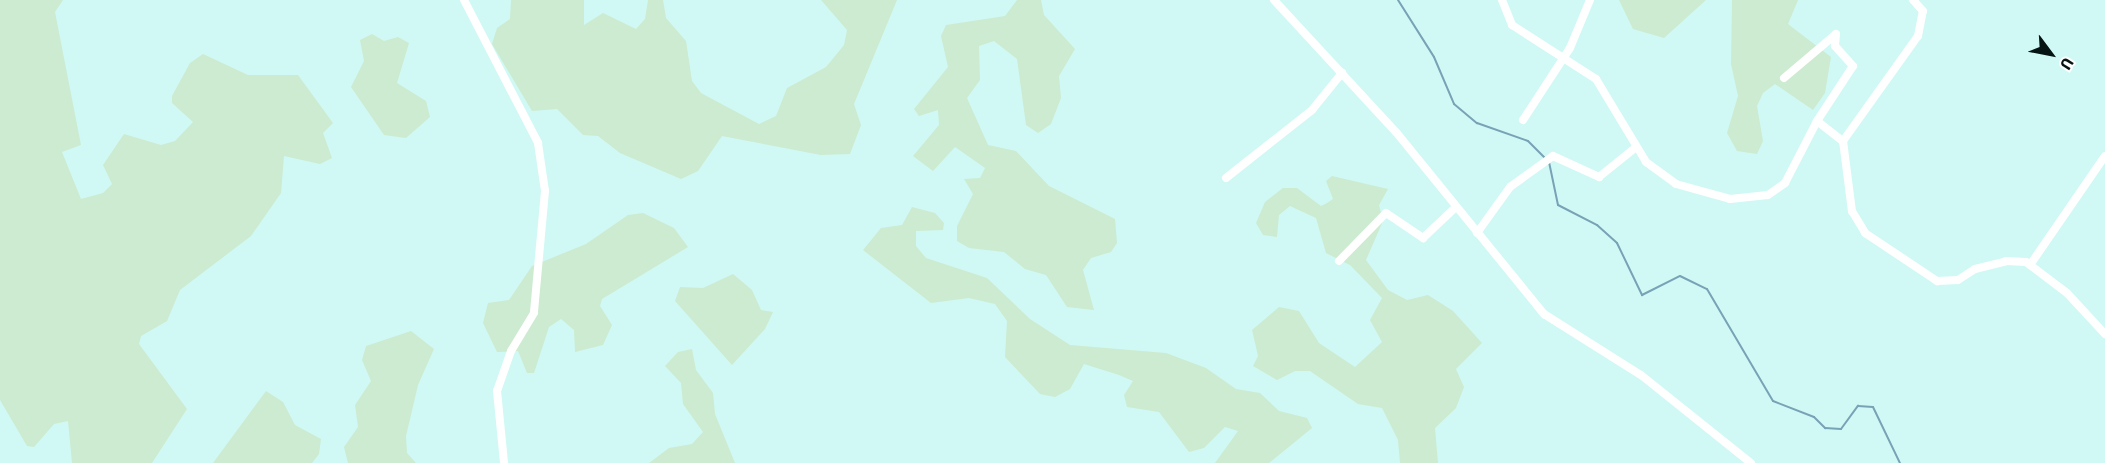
<!DOCTYPE html>
<html>
<head>
<meta charset="utf-8">
<style>
  body { margin:0 }
  #map { position:relative; width:2105px; height:463px; overflow:hidden; background:#d0f9f5; font-family:Signika,sans-serif }
  div>[style] { position:absolute }
  .green>* { inset:0; background:#ccebd0 }
  .stream>* { height:2px; margin:-1px; padding:0 1px; transform-origin:1px; border-radius:1px; background:#78a2b6 }
  .minor>* { height:8px; margin:-4px; padding:0 4px; transform-origin:4px; border-radius:4px; background:#fff }
  span { translate:-50% -50%; white-space:nowrap; text-align:center; line-height:1.15; -webkit-text-stroke:5px #fff; paint-order:stroke }
  .north { position:absolute; left:2021px; top:24px; width:60px; height:60px; -webkit-text-stroke:4px #fff; paint-order:stroke; rotate:122deg; font-size:16px; font-weight:700; line-height:24px; text-align:center; color:#061514 }
  .north::after { content:''; display:block; margin:auto; width:21px; height:27px; background:#061514; clip-path:polygon(50% 0,100% 100%,50% 72%,0 100%) }
</style>
</head>
<body>
<div id="map">
  <div class="green">
    <i style="clip-path:polygon(0 0,63px 0,55px 12px,81px 145px,62px 152px,81px 199px,103px 193px,112px 184px,103px 165px,124px 134px,161px 145px,175px 141px,193px 122px,172px 103px,172px 96px,190px 63px,203px 54px,248px 75px,298px 75px,333px 123px,323px 133px,332px 158px,320px 164px,284px 156px,281px 193px,251px 236px,180px 290px,167px 321px,141px 336px,139px 344px,187px 409px,152px 463px,72px 463px,68px 421px,54px 424px,34px 447px,27px 446px,0 400px)"></i>
    <i style="clip-path:polygon(511px 0,584px 0,584px 25px,603px 13px,636px 29px,645px 19px,648px 0,663px 0,666px 18px,686px 41px,692px 81px,701px 93px,759px 124px,776px 116px,787px 88px,826px 67px,844px 45px,847px 30px,821px 0,897px 0,854px 104px,861px 125px,850px 154px,821px 155px,722px 136px,698px 171px,681px 179px,620px 153px,598px 136px,583px 135px,557px 109px,532px 111px,492px 44px,497px 28px,510px 19px)"></i>
    <i style="clip-path:polygon(1017px 0,1041px 0,1044px 15px,1075px 49px,1059px 76px,1061px 98px,1051px 124px,1038px 133px,1026px 125px,1017px 59px,994px 41px,979px 46px,980px 80px,967px 98px,988px 145px,1016px 151px,1049px 186px,1115px 219px,1117px 243px,1111px 252px,1091px 258px,1083px 270px,1094px 310px,1067px 307px,1046px 275px,1025px 269px,1004px 252px,969px 248px,957px 241px,957px 226px,973px 194px,964px 179px,980px 178px,985px 168px,955px 147px,933px 171px,913px 156px,939px 125px,938px 110px,919px 116px,914px 109px,948px 67px,941px 36px,946px 25px,1005px 16px)"></i>
    <i style="clip-path:polygon(1619px 0,1706px 0,1664px 38px,1633px 29px)"></i>
    <i style="clip-path:polygon(1732px 0,1798px 0,1788px 24px,1831px 57px,1825px 93px,1813px 110px,1775px 84px,1763px 93px,1757px 106px,1763px 141px,1757px 154px,1737px 151px,1727px 133px,1738px 96px,1731px 64px)"></i>
    <i style="clip-path:polygon(372px 34px,384px 41px,398px 37px,409px 43px,397px 83px,426px 101px,430px 117px,406px 138px,384px 135px,351px 87px,364px 61px,360px 40px)"></i>
    <i style="clip-path:polygon(1332px 176px,1388px 189px,1379px 205px,1383px 221px,1366px 260px,1388px 290px,1407px 300px,1428px 295px,1453px 311px,1482px 343px,1456px 369px,1464px 387px,1456px 408px,1435px 428px,1438px 463px,1400px 463px,1398px 440px,1382px 408px,1358px 404px,1310px 371px,1295px 371px,1277px 380px,1253px 366px,1258px 356px,1252px 330px,1279px 307px,1299px 311px,1319px 343px,1355px 367px,1382px 342px,1370px 320px,1382px 298px,1350px 265px,1326px 253px,1316px 218px,1290px 206px,1279px 215px,1277px 237px,1263px 235px,1256px 223px,1265px 202px,1283px 188px,1297px 188px,1321px 206px,1327px 203px,1333px 199px,1326px 181px)"></i>
    <i style="clip-path:polygon(912px 207px,935px 213px,944px 223px,943px 230px,916px 231px,916px 246px,926px 258px,987px 278px,1030px 319px,1070px 345px,1166px 353px,1206px 368px,1236px 389px,1260px 393px,1279px 411px,1307px 418px,1312px 428px,1269px 463px,1215px 463px,1238px 431px,1225px 427px,1204px 448px,1189px 452px,1159px 412px,1127px 407px,1124px 395px,1133px 381px,1119px 375px,1084px 364px,1070px 389px,1055px 397px,1040px 394px,1005px 357px,1007px 321px,995px 304px,969px 298px,931px 303px,863px 250px,881px 228px,902px 225px)"></i>
    <i style="clip-path:polygon(643px 213px,674px 228px,688px 247px,602px 299px,600px 306px,612px 325px,603px 345px,575px 352px,574px 330px,561px 319px,549px 327px,534px 373px,527px 373px,518px 351px,497px 352px,483px 323px,488px 303px,509px 300px,532px 266px,586px 244px,628px 215px)"></i>
    <i style="clip-path:polygon(733px 274px,752px 290px,761px 310px,773px 312px,765px 329px,732px 365px,675px 301px,680px 287px,703px 288px)"></i>
    <i style="clip-path:polygon(411px 331px,434px 349px,418px 385px,406px 436px,407px 453px,416px 463px,348px 463px,344px 447px,358px 427px,355px 405px,371px 381px,362px 360px,366px 346px)"></i>
    <i style="clip-path:polygon(692px 349px,696px 370px,713px 393px,715px 414px,735px 463px,649px 463px,669px 448px,692px 444px,703px 432px,683px 404px,681px 383px,665px 366px,678px 352px)"></i>
    <i style="clip-path:polygon(266px 391px,283px 402px,295px 425px,321px 439px,319px 454px,312px 463px,213px 463px)"></i>
  </div>
  <div class="stream">
    <i style="left:1398px;top:0;width:67px;rotate:57.7deg"></i>
    <i style="left:1434px;top:57px;width:51px;rotate:66.9deg"></i>
    <i style="left:1454px;top:104px;width:30px;rotate:40deg"></i>
    <i style="left:1477px;top:123px;width:54px;rotate:19.4deg"></i>
    <i style="left:1528px;top:141px;width:24px;rotate:45deg"></i>
    <i style="left:1549px;top:162px;width:44px;rotate:78.2deg"></i>
    <i style="left:1558px;top:205px;width:44px;rotate:27.1deg"></i>
    <i style="left:1597px;top:225px;width:27px;rotate:42deg"></i>
    <i style="left:1617px;top:243px;width:58px;rotate:64.3deg"></i>
    <i style="left:1642px;top:295px;width:42px;rotate:-26.6deg"></i>
    <i style="left:1680px;top:276px;width:30px;rotate:26deg"></i>
    <i style="left:1707px;top:289px;width:130px;rotate:59.5deg"></i>
    <i style="left:1773px;top:401px;width:44px;rotate:21.3deg"></i>
    <i style="left:1814px;top:417px;width:16px;rotate:45deg"></i>
    <i style="left:1825px;top:428px;width:16px;rotate:4deg"></i>
    <i style="left:1841px;top:429px;width:29px;rotate:-54deg"></i>
    <i style="left:1858px;top:406px;width:15px;rotate:4deg"></i>
    <i style="left:1873px;top:407px;width:62px;rotate:64.3deg"></i>
  </div>
  <div class="minor">
    <i style="left:464px;top:0;width:161px;rotate:62.6deg"></i>
    <i style="left:538px;top:143px;width:49px;rotate:81.7deg"></i>
    <i style="left:545px;top:191px;width:122px;rotate:95.2deg"></i>
    <i style="left:534px;top:313px;width:44px;rotate:121.2deg"></i>
    <i style="left:511px;top:351px;width:42px;rotate:109.3deg"></i>
    <i style="left:497px;top:391px;width:72px;rotate:84.4deg"></i>
    <i style="left:1274px;top:0;width:180px;rotate:47.3deg"></i>
    <i style="left:1396px;top:132px;width:235px;rotate:50.9deg"></i>
    <i style="left:1544px;top:314px;width:115px;rotate:32.2deg"></i>
    <i style="left:1641px;top:375px;width:141px;rotate:38.7deg"></i>
    <i style="left:1502px;top:0;width:27px;rotate:68deg"></i>
    <i style="left:1512px;top:25px;width:100px;rotate:32.7deg"></i>
    <i style="left:1596px;top:79px;width:97px;rotate:58.9deg"></i>
    <i style="left:1646px;top:162px;width:37px;rotate:36deg"></i>
    <i style="left:1676px;top:184px;width:56px;rotate:15.5deg"></i>
    <i style="left:1730px;top:199px;width:38px;rotate:-6deg"></i>
    <i style="left:1768px;top:195px;width:21px;rotate:-35deg"></i>
    <i style="left:1785px;top:183px;width:70px;rotate:-62.7deg"></i>
    <i style="left:1817px;top:121px;width:33px;rotate:38deg"></i>
    <i style="left:1843px;top:141px;width:71px;rotate:82.7deg"></i>
    <i style="left:1852px;top:211px;width:26px;rotate:59deg"></i>
    <i style="left:1865px;top:233px;width:87px;rotate:33.7deg"></i>
    <i style="left:1937px;top:281px;width:21px;rotate:-3deg"></i>
    <i style="left:1958px;top:280px;width:20px;rotate:-33deg"></i>
    <i style="left:1975px;top:269px;width:32px;rotate:-14deg"></i>
    <i style="left:2006px;top:261px;width:20px;rotate:3deg"></i>
    <i style="left:2026px;top:262px;width:51px;rotate:37.1deg"></i>
    <i style="left:2067px;top:293px;width:56px;rotate:47.2deg"></i>
    <i style="left:1784px;top:78px;width:68px;rotate:-40.2deg"></i>
    <i style="left:1836px;top:34px;width:12px;rotate:95deg"></i>
    <i style="left:1835px;top:46px;width:27px;rotate:48deg"></i>
    <i style="left:1853px;top:66px;width:66px;rotate:123.2deg"></i>
    <i style="left:1523px;top:120px;width:86px;rotate:-56.9deg"></i>
    <i style="left:1570px;top:48px;width:52px;rotate:-67.4deg"></i>
    <i style="left:1843px;top:141px;width:129px;rotate:-54.5deg"></i>
    <i style="left:1918px;top:36px;width:25px;rotate:-79deg"></i>
    <i style="left:1923px;top:11px;width:15px;rotate:-132deg"></i>
    <i style="left:1226px;top:178px;width:110px;rotate:-38.3deg"></i>
    <i style="left:1312px;top:110px;width:48px;rotate:-51deg"></i>
    <i style="left:1477px;top:233px;width:57px;rotate:-54.3deg"></i>
    <i style="left:1510px;top:187px;width:53px;rotate:-35.8deg"></i>
    <i style="left:1553px;top:156px;width:51px;rotate:24.5deg"></i>
    <i style="left:1599px;top:177px;width:46px;rotate:-38.9deg"></i>
    <i style="left:1339px;top:261px;width:67px;rotate:-45.6deg"></i>
    <i style="left:1386px;top:213px;width:45px;rotate:34deg"></i>
    <i style="left:1423px;top:238px;width:45px;rotate:-43.2deg"></i>
    <i style="left:2030px;top:265px;width:132px;rotate:-55.5deg"></i>
  </div>
  <div class="north">U</div>
</div>
</body>
</html>
